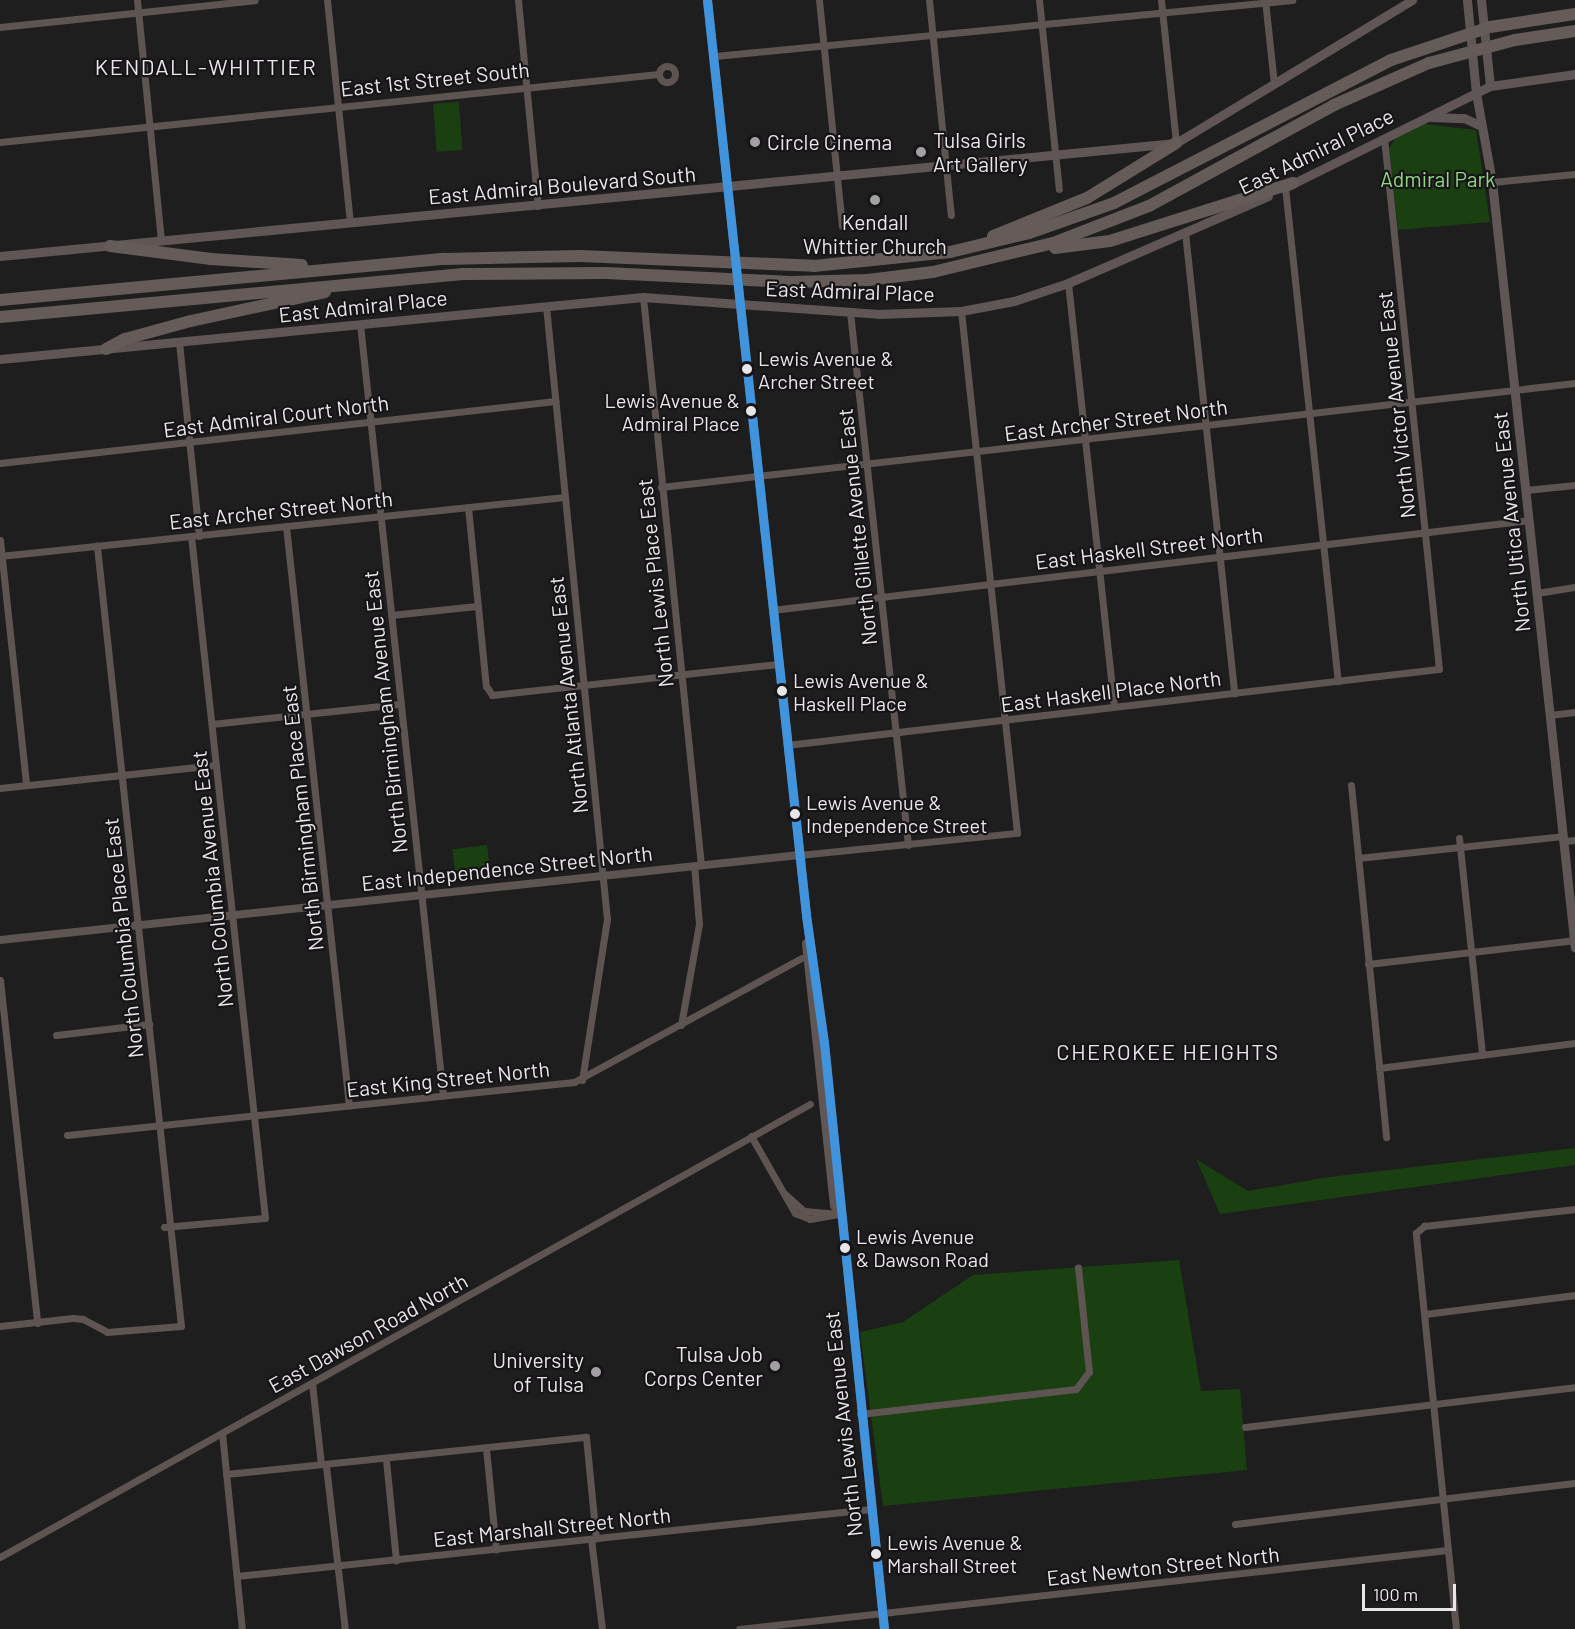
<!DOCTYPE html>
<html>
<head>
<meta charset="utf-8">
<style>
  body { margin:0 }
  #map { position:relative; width:1575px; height:1629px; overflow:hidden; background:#1f1e1f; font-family:Barlow,sans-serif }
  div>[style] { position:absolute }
  .green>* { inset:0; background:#1a3f11; transform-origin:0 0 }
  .minor>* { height:7px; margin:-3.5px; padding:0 3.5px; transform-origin:3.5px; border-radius:3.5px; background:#5e5452 }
  .minor>.ring { margin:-3.5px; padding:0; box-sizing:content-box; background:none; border:7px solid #5e5452; border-radius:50% }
  .tertiary>* { height:8px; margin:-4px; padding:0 4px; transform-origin:4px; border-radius:4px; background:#5e5452 }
  .secondary>* { height:9px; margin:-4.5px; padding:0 4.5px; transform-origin:4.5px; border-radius:4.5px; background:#605655 }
  .motorway>* { height:12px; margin:-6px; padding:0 6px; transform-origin:6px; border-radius:6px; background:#655c5a }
  .bus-1>* { height:9px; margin:-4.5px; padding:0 4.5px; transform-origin:4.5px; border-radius:4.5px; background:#4094de }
  .dots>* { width:16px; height:16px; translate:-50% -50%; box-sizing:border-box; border:3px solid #171417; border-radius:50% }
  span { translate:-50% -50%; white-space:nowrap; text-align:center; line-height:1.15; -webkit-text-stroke:4.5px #171417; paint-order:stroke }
  .bus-label { font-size:20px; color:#e8e6e8 }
  .left { translate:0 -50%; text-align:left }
  .right { translate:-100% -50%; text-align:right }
  .street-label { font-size:21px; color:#e8e6e8 }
  .poi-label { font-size:21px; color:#e8e6e8 }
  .park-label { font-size:21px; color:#8fd880 }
  .neighbourhood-label { font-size:22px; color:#e8e6e8; letter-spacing:1.5px }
  .scale { position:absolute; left:1362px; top:1584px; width:94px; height:27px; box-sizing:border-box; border:3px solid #e8e6e8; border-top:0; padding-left:8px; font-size:18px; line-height:21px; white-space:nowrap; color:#e8e6e8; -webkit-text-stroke:4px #171417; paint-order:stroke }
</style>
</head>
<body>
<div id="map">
  <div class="green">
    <i style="left:459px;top:102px;width:48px;height:26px;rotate:86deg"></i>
    <i style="clip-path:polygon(1425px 124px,1476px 130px,1490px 222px,1398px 230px,1389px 149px,1395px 139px)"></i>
    <i style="left:487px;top:845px;width:24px;height:35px;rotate:83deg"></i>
    <i style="clip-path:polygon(1575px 1148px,1575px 1165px,1220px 1214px,1196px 1159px,1248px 1191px,1329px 1177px)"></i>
    <i style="clip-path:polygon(1179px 1260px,1201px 1391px,1240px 1389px,1247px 1470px,883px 1506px,860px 1332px,903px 1322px,973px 1275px)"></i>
  </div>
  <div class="minor">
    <i style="left:137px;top:0;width:242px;rotate:84.3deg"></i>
    <i style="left:327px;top:0;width:224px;rotate:84.1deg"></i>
    <i style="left:518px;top:0;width:207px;rotate:84.5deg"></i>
    <i style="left:819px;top:0;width:227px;rotate:84.2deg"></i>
    <i style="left:929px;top:0;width:216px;rotate:84.2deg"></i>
    <i style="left:1039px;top:0;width:190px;rotate:84deg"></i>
    <i style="left:1161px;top:0;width:144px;rotate:84deg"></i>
    <i style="left:1265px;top:0;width:84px;rotate:83.9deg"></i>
    <i style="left:0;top:27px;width:256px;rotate:-6deg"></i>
    <i style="left:715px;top:56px;width:580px;rotate:-5.54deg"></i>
    <i class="ring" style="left:659px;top:66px;width:9px;height:9px"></i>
    <i style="left:0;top:142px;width:662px;rotate:-5.89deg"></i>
    <i style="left:1492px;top:182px;width:83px;rotate:-5.5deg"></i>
    <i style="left:1285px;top:187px;width:497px;rotate:83.9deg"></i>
    <i style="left:1185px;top:232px;width:464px;rotate:83.9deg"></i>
    <i style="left:1068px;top:283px;width:426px;rotate:83.8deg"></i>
    <i style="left:643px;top:297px;width:571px;rotate:84.17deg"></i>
    <i style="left:546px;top:306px;width:616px;rotate:84.32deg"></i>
    <i style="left:607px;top:919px;width:163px;rotate:98.8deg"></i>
    <i style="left:850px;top:312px;width:536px;rotate:83.79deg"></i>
    <i style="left:360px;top:324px;width:776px;rotate:83.86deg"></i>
    <i style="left:179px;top:342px;width:195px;rotate:84.1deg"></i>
    <i style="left:0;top:463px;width:559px;rotate:-6.36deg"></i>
    <i style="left:661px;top:487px;width:920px;rotate:-6.49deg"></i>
    <i style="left:1526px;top:490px;width:49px;rotate:-5.8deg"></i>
    <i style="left:468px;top:507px;width:180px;rotate:84.3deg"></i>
    <i style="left:486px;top:686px;width:11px;rotate:56deg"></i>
    <i style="left:492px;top:695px;width:288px;rotate:-6.2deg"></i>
    <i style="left:286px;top:526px;width:583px;rotate:83.8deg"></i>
    <i style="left:0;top:540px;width:246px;rotate:83.9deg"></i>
    <i style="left:0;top:556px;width:568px;rotate:-5.96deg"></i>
    <i style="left:1537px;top:593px;width:38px;rotate:-9deg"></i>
    <i style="left:772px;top:610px;width:762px;rotate:-6.78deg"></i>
    <i style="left:391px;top:615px;width:86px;rotate:-6deg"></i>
    <i style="left:1550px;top:715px;width:25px;rotate:-7deg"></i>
    <i style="left:212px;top:724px;width:189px;rotate:-6.1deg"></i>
    <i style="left:787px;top:745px;width:656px;rotate:-6.65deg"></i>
    <i style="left:1439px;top:669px;width:534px;rotate:-95.91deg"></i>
    <i style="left:1351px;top:785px;width:354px;rotate:84.3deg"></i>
    <i style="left:0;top:788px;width:217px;rotate:-6.1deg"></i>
    <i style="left:1459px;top:838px;width:218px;rotate:83.9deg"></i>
    <i style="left:1564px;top:841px;width:11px;rotate:-5deg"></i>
    <i style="left:799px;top:855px;width:219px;rotate:-5.8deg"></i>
    <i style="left:1017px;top:833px;width:525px;rotate:-96.12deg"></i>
    <i style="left:1358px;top:858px;width:206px;rotate:-6.1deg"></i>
    <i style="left:1368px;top:964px;width:207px;rotate:-6.6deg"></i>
    <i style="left:0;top:980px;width:345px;rotate:83.8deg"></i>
    <i style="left:681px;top:1025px;width:103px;rotate:-79.9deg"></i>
    <i style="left:699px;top:924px;width:59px;rotate:-94.8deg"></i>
    <i style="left:56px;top:1035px;width:94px;rotate:-6.7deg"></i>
    <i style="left:1379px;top:1068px;width:198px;rotate:-7.3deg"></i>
    <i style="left:67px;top:1135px;width:510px;rotate:-5.97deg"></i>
    <i style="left:574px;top:1082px;width:259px;rotate:-28.6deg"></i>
    <i style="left:751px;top:1136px;width:89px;rotate:60.3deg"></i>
    <i style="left:795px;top:1213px;width:16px;rotate:22deg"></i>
    <i style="left:810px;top:1219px;width:29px;rotate:-10deg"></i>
    <i style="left:785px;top:1194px;width:25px;rotate:42deg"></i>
    <i style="left:804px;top:1211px;width:35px;rotate:5deg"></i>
    <i style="left:164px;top:1227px;width:101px;rotate:-5.1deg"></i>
    <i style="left:265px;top:1218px;width:686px;rotate:-96.19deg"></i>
    <i style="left:1425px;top:1314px;width:151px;rotate:-7.2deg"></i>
    <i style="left:0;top:1326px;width:73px;rotate:-6.3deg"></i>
    <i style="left:73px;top:1318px;width:10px;rotate:6deg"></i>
    <i style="left:83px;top:1319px;width:27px;rotate:28deg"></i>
    <i style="left:107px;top:1332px;width:74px;rotate:-4.6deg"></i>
    <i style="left:181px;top:1326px;width:785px;rotate:-96.15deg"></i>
    <i style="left:312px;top:1383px;width:81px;rotate:83.7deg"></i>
    <i style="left:860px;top:1414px;width:217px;rotate:-6.6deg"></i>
    <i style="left:1076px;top:1389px;width:21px;rotate:-53deg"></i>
    <i style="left:1089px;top:1372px;width:105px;rotate:-96deg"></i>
    <i style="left:1245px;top:1427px;width:332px;rotate:-6.9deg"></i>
    <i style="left:222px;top:1433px;width:197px;rotate:84.2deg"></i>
    <i style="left:486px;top:1448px;width:102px;rotate:84.4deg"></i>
    <i style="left:386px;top:1460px;width:101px;rotate:84.3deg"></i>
    <i style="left:326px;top:1466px;width:164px;rotate:83.4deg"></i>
    <i style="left:226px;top:1474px;width:362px;rotate:-5.9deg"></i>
    <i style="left:586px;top:1437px;width:102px;rotate:84.4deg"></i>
    <i style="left:1235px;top:1524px;width:342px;rotate:-6.9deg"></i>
    <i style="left:591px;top:1539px;width:91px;rotate:83deg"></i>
    <i style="left:0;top:1557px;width:928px;rotate:-29.22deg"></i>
    <i style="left:237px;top:1576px;width:638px;rotate:-6.03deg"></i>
    <i style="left:739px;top:1629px;width:713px;rotate:-6.36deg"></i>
    <i style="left:1456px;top:1629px;width:398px;rotate:-95.8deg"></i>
    <i style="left:1416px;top:1233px;width:11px;rotate:-41deg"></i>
    <i style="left:1424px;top:1226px;width:152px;rotate:-6.4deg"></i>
  </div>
  <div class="tertiary">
    <i style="left:0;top:940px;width:804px;rotate:-6.07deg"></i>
  </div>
  <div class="secondary">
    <i style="left:707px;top:0;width:920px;rotate:83.82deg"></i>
    <i style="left:806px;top:915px;width:129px;rotate:82deg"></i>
    <i style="left:824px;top:1043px;width:589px;rotate:84.15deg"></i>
    <i style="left:1467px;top:0;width:93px;rotate:84.5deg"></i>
    <i style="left:1476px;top:93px;width:90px;rotate:79.8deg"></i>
    <i style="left:1492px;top:182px;width:770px;rotate:83.82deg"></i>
    <i style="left:1481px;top:0;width:86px;rotate:84deg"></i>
    <i style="left:1431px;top:117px;width:33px;rotate:2deg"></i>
    <i style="left:1464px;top:118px;width:19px;rotate:25deg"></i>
    <i style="left:1288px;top:186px;width:225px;rotate:-26.3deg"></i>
    <i style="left:1490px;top:86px;width:86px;rotate:-8deg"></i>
    <i style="left:0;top:256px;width:1181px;rotate:-5.49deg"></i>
    <i style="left:1176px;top:143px;width:276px;rotate:-31.2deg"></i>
    <i style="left:0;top:359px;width:646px;rotate:-5.51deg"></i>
    <i style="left:643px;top:297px;width:236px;rotate:4.1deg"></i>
    <i style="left:878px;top:314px;width:83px;rotate:-2.1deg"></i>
    <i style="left:961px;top:311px;width:54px;rotate:-10.7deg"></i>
    <i style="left:1014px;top:301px;width:57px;rotate:-18.4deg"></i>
    <i style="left:1068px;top:283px;width:218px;rotate:-23.5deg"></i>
    <i style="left:806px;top:943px;width:263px;rotate:83.9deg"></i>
    <i style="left:834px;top:1205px;width:10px;rotate:61deg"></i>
  </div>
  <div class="motorway">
    <i style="left:993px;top:236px;width:101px;rotate:-22deg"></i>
    <i style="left:1087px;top:198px;width:105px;rotate:-31.7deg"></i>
    <i style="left:110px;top:246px;width:102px;rotate:7.3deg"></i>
    <i style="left:211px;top:259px;width:91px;rotate:3.8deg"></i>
    <i style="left:1055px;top:248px;width:55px;rotate:-7.3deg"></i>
    <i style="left:1110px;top:241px;width:192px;rotate:-17.6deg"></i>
    <i style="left:0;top:300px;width:446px;rotate:-5.3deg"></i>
    <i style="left:444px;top:259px;width:136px;rotate:-1.3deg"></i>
    <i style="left:580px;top:256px;width:234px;rotate:2.4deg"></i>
    <i style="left:814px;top:266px;width:137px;rotate:-5.9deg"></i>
    <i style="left:950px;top:252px;width:81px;rotate:-13.5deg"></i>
    <i style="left:1029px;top:233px;width:90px;rotate:-19.4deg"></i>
    <i style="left:1114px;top:203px;width:312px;rotate:-27.3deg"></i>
    <i style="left:1391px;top:60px;width:104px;rotate:-18.4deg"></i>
    <i style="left:1490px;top:27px;width:86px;rotate:-8.7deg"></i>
    <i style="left:0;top:317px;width:465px;rotate:-5.3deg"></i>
    <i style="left:463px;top:274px;width:144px;rotate:-0.4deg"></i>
    <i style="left:607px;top:273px;width:184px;rotate:2.8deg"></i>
    <i style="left:791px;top:282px;width:77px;rotate:-1.5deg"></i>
    <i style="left:868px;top:280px;width:65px;rotate:-7deg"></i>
    <i style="left:933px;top:272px;width:123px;rotate:-13.6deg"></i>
    <i style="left:1053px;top:243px;width:103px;rotate:-21.1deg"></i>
    <i style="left:1149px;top:206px;width:211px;rotate:-28.6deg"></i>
    <i style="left:1334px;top:105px;width:104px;rotate:-23.9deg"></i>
    <i style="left:1429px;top:63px;width:89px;rotate:-15deg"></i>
    <i style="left:1515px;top:40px;width:61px;rotate:-8.5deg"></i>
    <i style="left:106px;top:349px;width:21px;rotate:-28deg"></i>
    <i style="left:125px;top:339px;width:68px;rotate:-15.3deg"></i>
    <i style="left:191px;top:321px;width:137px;rotate:-12.2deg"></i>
  </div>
  <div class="bus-1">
    <i style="left:707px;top:0;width:920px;rotate:83.82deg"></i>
    <i style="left:806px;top:915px;width:129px;rotate:82deg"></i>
    <i style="left:824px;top:1043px;width:589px;rotate:84.15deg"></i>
  </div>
  <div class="dots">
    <i style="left:755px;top:142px;background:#a2a0a2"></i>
    <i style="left:921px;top:152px;background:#a2a0a2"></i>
    <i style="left:875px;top:200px;background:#a2a0a2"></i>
    <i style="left:747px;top:369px;background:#e8e6e8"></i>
    <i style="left:751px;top:411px;background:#e8e6e8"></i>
    <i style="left:782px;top:691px;background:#e8e6e8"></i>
    <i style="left:795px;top:814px;background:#e8e6e8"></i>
    <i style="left:845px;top:1248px;background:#e8e6e8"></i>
    <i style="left:775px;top:1366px;background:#a2a0a2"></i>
    <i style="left:596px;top:1372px;background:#a2a0a2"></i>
    <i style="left:876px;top:1554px;background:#e8e6e8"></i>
  </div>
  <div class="bus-label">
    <span class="left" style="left:758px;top:370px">Lewis Avenue &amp;<br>Archer Street</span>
    <span class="right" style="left:740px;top:412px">Lewis Avenue &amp;<br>Admiral Place</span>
    <span class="left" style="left:793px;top:692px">Lewis Avenue &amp;<br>Haskell Place</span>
    <span class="left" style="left:806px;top:814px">Lewis Avenue &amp;<br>Independence Street</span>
    <span class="left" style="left:856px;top:1248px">Lewis Avenue<br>&amp; Dawson Road</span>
    <span class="left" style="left:887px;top:1554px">Lewis Avenue &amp;<br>Marshall Street</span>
  </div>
  <div class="street-label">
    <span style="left:435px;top:79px;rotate:-6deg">East 1st Street South</span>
    <span style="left:1316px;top:151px;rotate:-26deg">East Admiral Place</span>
    <span style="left:562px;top:185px;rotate:-5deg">East Admiral Boulevard South</span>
    <span style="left:850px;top:291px;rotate:2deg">East Admiral Place</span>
    <span style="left:363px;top:306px;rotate:-6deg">East Admiral Place</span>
    <span style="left:1396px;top:405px;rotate:-96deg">North Victor Avenue East</span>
    <span style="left:276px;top:416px;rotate:-7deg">East Admiral Court North</span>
    <span style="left:1116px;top:420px;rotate:-7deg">East Archer Street North</span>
    <span style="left:281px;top:510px;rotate:-6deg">East Archer Street North</span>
    <span style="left:1511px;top:522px;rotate:-96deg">North Utica Avenue East</span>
    <span style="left:857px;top:527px;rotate:-96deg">North Gillette Avenue East</span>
    <span style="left:1149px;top:548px;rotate:-7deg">East Haskell Street North</span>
    <span style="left:655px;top:583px;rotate:-96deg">North Lewis Place East</span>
    <span style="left:1111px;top:691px;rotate:-7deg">East Haskell Place North</span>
    <span style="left:568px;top:695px;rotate:-96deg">North Atlanta Avenue East</span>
    <span style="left:385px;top:712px;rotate:-96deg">North Birmingham Avenue East</span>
    <span style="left:302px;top:818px;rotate:-96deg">North Birmingham Place East</span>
    <span style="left:507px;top:868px;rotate:-6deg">East Independence Street North</span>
    <span style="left:212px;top:879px;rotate:-96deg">North Columbia Avenue East</span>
    <span style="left:123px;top:938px;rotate:-96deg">North Columbia Place East</span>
    <span style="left:448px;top:1079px;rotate:-6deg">East King Street North</span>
    <span style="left:368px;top:1333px;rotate:-29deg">East Dawson Road North</span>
    <span style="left:843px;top:1424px;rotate:-96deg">North Lewis Avenue East</span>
    <span style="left:552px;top:1527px;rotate:-6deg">East Marshall Street North</span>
    <span style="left:1163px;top:1566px;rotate:-6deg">East Newton Street North</span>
  </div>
  <div class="poi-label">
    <span class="left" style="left:933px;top:152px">Tulsa Girls<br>Art Gallery</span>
    <span class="left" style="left:767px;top:142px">Circle Cinema</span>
    <span style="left:875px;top:234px">Kendall<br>Whittier Church</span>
    <span class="right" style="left:763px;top:1366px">Tulsa Job<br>Corps Center</span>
    <span class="right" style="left:584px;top:1372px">University<br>of Tulsa</span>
  </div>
  <div class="park-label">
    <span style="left:1438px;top:179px">Admiral Park</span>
  </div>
  <div class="neighbourhood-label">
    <span style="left:206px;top:67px">KENDALL-WHITTIER</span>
    <span style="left:1168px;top:1052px">CHEROKEE HEIGHTS</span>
  </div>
  <div class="scale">100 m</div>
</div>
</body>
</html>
